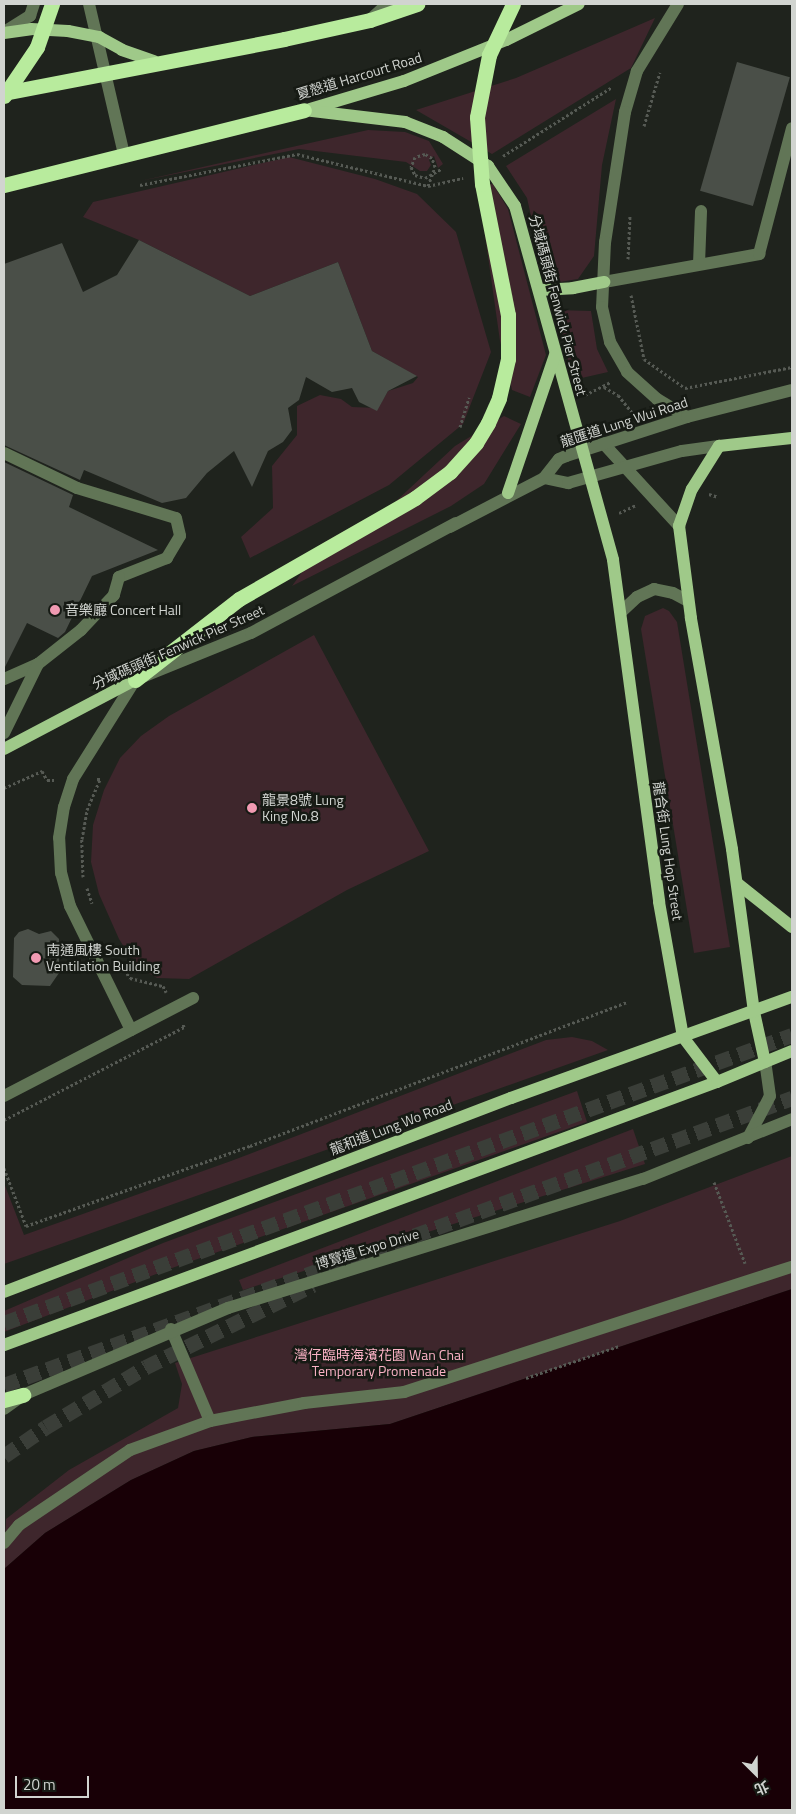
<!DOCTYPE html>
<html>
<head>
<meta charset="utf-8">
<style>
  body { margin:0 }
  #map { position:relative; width:796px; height:1814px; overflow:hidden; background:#1f231d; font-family:"Titillium Web","Noto Sans TC",sans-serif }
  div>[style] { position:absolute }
  .green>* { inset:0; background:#3e262c }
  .water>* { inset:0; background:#180006 }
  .building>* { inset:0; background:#4a4f48; transform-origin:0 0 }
  .highway-tunnel>* { height:15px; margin-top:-7.5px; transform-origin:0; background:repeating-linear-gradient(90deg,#3a3e38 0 15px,transparent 0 23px) }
  .path>* { height:3px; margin-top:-1.5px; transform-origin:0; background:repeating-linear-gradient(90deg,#565a54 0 2.5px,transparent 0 5px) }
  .minor>* { height:12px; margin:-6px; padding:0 6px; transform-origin:6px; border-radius:6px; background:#617556 }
  .major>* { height:12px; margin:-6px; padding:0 6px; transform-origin:6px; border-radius:6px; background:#9fc989 }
  .highway>* { height:15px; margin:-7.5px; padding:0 7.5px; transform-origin:7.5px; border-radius:7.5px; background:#b8eb9d }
  .path-bridge>* { height:3px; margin-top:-1.5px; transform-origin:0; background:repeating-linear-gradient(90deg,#565a54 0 2.5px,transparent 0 5px) }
  .highway-bridge>* { height:15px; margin:-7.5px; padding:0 7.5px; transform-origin:7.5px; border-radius:7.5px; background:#b8eb9d }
  .dots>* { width:14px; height:14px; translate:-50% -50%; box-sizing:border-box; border:2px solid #161a14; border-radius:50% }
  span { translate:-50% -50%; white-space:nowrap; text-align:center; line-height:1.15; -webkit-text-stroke:5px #161a14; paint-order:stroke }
  .street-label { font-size:14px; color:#d1d4d0 }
  .poi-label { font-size:14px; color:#d1d4d0 }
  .left { translate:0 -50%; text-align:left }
  .park-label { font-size:14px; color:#f9b1c4 }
  .frame { position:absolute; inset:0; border:5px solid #d1d4d0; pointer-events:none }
  .north { position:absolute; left:731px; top:1749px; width:50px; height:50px; -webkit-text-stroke:4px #161a14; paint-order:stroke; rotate:157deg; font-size:14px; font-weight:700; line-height:20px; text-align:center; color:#d1d4d0 }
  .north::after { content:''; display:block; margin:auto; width:18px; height:22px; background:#d1d4d0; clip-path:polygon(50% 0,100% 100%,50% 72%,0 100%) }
  .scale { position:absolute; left:15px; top:1776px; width:74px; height:22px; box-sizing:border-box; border:2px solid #d1d4d0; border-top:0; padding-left:6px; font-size:15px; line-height:18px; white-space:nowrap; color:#d1d4d0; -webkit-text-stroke:4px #161a14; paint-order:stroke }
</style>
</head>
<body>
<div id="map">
  <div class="green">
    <i style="clip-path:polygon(655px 18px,631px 68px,492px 154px,416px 110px,516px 78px)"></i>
    <i style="clip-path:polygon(616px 99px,602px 165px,594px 256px,578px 279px,560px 282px,543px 270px,527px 198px,506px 166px)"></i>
    <i style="clip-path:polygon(368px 130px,405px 132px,429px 141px,443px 164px,438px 168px,434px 156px,429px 160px,431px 165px,427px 171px,420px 171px,406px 162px,299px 149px,140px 181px)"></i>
    <i style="clip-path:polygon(289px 157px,375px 179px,417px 194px,456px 232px,491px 352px,463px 424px,389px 485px,250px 558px,241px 537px,273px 508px,272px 466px,297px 435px,297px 406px,320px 395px,341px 399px,352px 407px,378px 408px,388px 391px,413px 383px,418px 377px,372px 351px,338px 262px,250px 296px,139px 240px,83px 217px,93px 202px)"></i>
    <i style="clip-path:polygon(493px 184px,508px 209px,546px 355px,530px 397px,512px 390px,500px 341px,478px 186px)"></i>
    <i style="clip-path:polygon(556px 310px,591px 311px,597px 349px,608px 372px,573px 380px)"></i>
    <i style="clip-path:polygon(504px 416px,521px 424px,484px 484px,451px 506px,292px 586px,323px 543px,394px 503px,455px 446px)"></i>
    <i style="clip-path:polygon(663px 608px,669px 611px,677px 622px,730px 947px,694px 953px,641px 629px,645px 616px)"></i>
    <i style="clip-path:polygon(314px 635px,429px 851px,347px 890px,189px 979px,157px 978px,136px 966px,119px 939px,99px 894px,91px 862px,93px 825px,104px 790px,120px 758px,141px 736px,169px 716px)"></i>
    <i style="clip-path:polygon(572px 1037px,592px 1041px,608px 1050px,4px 1264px,4px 1183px,24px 1235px,231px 1161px,546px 1040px)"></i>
    <i style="clip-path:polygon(577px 1091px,587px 1122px,172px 1268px,4px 1332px,4px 1311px,163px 1243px)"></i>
    <i style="clip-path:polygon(633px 1129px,645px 1164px,243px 1290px,239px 1280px)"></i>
    <i style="clip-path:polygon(792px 1156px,792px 1289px,390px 1424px,252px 1437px,194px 1451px,131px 1480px,45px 1533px,4px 1569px,6px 1519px,69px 1470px,178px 1408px,182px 1384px,175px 1363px,620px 1221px)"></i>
  </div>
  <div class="water">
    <i style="clip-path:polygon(792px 1289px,792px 1810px,4px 1810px,4px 1569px,45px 1533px,131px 1480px,194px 1451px,252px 1437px,390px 1424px)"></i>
  </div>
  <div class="building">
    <i style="left:737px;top:62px;width:55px;height:134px;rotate:16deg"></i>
    <i style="clip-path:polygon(139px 240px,250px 296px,338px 262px,372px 351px,417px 376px,388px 391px,377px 411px,359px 402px,352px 388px,332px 392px,306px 377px,299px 400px,288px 408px,292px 430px,283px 442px,268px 451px,252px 487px,234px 451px,207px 473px,186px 498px,162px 503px,84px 470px,80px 480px,4px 445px,4px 264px,62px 243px,83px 292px,117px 275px)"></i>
    <i style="clip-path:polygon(4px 462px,73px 495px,69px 507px,158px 550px,92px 576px,65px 632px,58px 638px,27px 623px,4px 669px)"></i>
    <i style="clip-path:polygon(28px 929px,39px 934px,51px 931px,59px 939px,59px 973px,50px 986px,22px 985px,13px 977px,14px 938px,19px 932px)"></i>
  </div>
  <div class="highway-tunnel">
    <i style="left:4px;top:1323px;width:839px;rotate:-20.08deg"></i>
    <i style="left:4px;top:1385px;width:839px;rotate:-20.01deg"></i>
    <i style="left:4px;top:1456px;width:51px;rotate:-34.6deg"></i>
    <i style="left:46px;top:1427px;width:117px;rotate:-31deg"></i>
    <i style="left:146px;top:1367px;width:186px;rotate:-26.2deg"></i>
  </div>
  <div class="path">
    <i style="left:644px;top:126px;width:56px;rotate:-73.5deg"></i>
    <i style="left:503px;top:156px;width:129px;rotate:-32.3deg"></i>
    <i style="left:140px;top:185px;width:160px;rotate:-11.2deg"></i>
    <i style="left:297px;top:154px;width:135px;rotate:13.7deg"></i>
    <i style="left:428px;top:186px;width:36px;rotate:-13deg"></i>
    <i style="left:428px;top:186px;width:20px;rotate:-70deg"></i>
    <i style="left:435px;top:167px;width:9px;rotate:-108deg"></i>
    <i style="left:628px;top:259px;width:44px;rotate:-87.4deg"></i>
    <i style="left:631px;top:295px;width:65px;rotate:78.5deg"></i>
    <i style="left:644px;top:359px;width:50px;rotate:35.3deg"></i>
    <i style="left:685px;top:388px;width:109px;rotate:-11.1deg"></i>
    <i style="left:604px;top:387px;width:16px;rotate:30deg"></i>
    <i style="left:618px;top:395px;width:26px;rotate:51deg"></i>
    <i style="left:585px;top:395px;width:29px;rotate:-27deg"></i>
    <i style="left:460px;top:427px;width:31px;rotate:-73deg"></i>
    <i style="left:709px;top:494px;width:9px;rotate:18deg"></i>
    <i style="left:619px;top:513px;width:19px;rotate:-25deg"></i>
    <i style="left:4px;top:788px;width:42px;rotate:-24.1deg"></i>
    <i style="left:42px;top:771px;width:10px;rotate:61deg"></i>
    <i style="left:47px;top:780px;width:7px"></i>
    <i style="left:83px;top:877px;width:38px;rotate:-92deg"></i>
    <i style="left:82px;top:839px;width:29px;rotate:-80deg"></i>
    <i style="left:87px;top:810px;width:34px;rotate:-67deg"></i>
    <i style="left:100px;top:779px;width:5px;rotate:180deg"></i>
    <i style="left:87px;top:888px;width:16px;rotate:72deg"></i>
    <i style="left:124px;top:969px;width:11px;rotate:56deg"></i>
    <i style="left:130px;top:978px;width:34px;rotate:14deg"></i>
    <i style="left:163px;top:986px;width:7px;rotate:63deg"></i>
    <i style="left:4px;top:1120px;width:203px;rotate:-27.3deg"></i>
    <i style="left:184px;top:1027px;width:3px;rotate:-108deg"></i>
    <i style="left:4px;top:1168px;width:62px;rotate:69.2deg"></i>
    <i style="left:26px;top:1226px;width:238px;rotate:-19.7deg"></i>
    <i style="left:250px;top:1146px;width:404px;rotate:-20.9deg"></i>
    <i style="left:714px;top:1182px;width:87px;rotate:69.1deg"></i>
    <i style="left:526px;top:1378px;width:98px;rotate:-19deg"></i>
  </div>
  <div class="minor">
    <i style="left:89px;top:4px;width:154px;rotate:76.9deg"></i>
    <i style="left:678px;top:4px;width:79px;rotate:121.5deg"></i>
    <i style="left:637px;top:71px;width:43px;rotate:106.3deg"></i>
    <i style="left:625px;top:112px;width:132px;rotate:98.7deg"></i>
    <i style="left:605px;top:242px;width:65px;rotate:92.6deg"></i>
    <i style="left:602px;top:307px;width:36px;rotate:77deg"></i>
    <i style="left:610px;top:342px;width:34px;rotate:60deg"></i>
    <i style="left:627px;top:372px;width:40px;rotate:42deg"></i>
    <i style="left:657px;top:399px;width:35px;rotate:31deg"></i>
    <i style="left:370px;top:20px;width:23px;rotate:-43deg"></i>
    <i style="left:4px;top:32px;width:31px;rotate:-32deg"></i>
    <i style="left:30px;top:16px;width:13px;rotate:-72deg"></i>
    <i style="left:699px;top:264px;width:53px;rotate:-87.8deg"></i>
    <i style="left:604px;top:282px;width:158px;rotate:-10.2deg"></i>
    <i style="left:759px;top:254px;width:130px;rotate:-75.3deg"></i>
    <i style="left:603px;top:443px;width:113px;rotate:47.5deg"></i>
    <i style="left:4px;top:453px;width:81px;rotate:25.6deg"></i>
    <i style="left:77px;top:488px;width:103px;rotate:16.9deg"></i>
    <i style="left:176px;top:518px;width:18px;rotate:77deg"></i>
    <i style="left:180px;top:536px;width:26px;rotate:121deg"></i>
    <i style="left:167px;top:558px;width:52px;rotate:158.4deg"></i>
    <i style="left:119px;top:577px;width:19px;rotate:106deg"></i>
    <i style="left:114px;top:595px;width:48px;rotate:133.3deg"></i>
    <i style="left:81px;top:630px;width:55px;rotate:141.7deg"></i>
    <i style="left:38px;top:664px;width:37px;rotate:156deg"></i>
    <i style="left:544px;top:478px;width:25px;rotate:12deg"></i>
    <i style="left:568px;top:483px;width:118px;rotate:-15.7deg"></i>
    <i style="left:682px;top:451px;width:37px;rotate:-8deg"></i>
    <i style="left:450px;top:527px;width:106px;rotate:-27.5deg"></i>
    <i style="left:544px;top:478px;width:24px;rotate:-52deg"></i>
    <i style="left:559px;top:459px;width:8px;rotate:-23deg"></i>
    <i style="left:566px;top:456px;width:127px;rotate:-17.9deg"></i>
    <i style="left:687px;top:417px;width:108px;rotate:-14.4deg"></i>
    <i style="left:621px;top:612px;width:22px;rotate:-43deg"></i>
    <i style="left:637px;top:597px;width:19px;rotate:-25deg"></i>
    <i style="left:654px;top:589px;width:19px;rotate:12deg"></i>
    <i style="left:673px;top:593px;width:17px;rotate:28deg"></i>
    <i style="left:4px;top:733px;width:77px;rotate:-63.8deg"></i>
    <i style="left:131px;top:1030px;width:138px;rotate:-116.2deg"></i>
    <i style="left:70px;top:906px;width:34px;rotate:-105deg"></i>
    <i style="left:61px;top:873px;width:35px;rotate:-93deg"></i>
    <i style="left:59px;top:838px;width:31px;rotate:-81deg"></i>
    <i style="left:64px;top:807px;width:29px;rotate:-72deg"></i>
    <i style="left:73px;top:779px;width:117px;rotate:-57.9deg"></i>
    <i style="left:135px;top:680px;width:125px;rotate:-22.1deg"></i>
    <i style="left:251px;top:633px;width:233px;rotate:-28.2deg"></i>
    <i style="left:4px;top:1096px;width:213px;rotate:-27.4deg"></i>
    <i style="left:748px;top:1138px;width:47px;rotate:-62.4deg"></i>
    <i style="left:770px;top:1096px;width:34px;rotate:-98deg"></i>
    <i style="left:171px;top:1329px;width:100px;rotate:67deg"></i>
    <i style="left:4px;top:1409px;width:24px;rotate:-36deg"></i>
    <i style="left:23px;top:1395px;width:223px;rotate:-23deg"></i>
    <i style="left:228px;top:1308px;width:435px;rotate:-17.3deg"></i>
    <i style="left:643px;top:1179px;width:161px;rotate:-21.9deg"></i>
    <i style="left:4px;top:1543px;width:23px;rotate:-50deg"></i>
    <i style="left:19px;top:1525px;width:134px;rotate:-34deg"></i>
    <i style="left:130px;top:1450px;width:85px;rotate:-19.9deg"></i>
    <i style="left:210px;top:1421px;width:96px;rotate:-10.8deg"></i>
    <i style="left:304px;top:1403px;width:101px;rotate:-6.3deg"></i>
    <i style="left:404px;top:1392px;width:408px;rotate:-17.9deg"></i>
  </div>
  <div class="major">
    <i style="left:4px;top:33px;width:27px;rotate:-8deg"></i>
    <i style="left:31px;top:29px;width:37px;rotate:3deg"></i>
    <i style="left:68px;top:31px;width:32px;rotate:11deg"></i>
    <i style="left:99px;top:37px;width:26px;rotate:29deg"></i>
    <i style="left:122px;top:50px;width:34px;rotate:19deg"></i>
    <i style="left:310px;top:109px;width:98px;rotate:-16.6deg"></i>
    <i style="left:404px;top:81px;width:110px;rotate:-21.9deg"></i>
    <i style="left:506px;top:40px;width:81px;rotate:-26.3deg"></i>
    <i style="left:304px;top:110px;width:102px;rotate:6.8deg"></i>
    <i style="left:405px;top:122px;width:41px;rotate:21.5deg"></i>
    <i style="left:443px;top:137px;width:54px;rotate:32.8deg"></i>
    <i style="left:488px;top:166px;width:48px;rotate:56deg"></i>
    <i style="left:515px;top:206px;width:367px;rotate:74.5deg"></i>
    <i style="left:613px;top:560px;width:345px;rotate:82.3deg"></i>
    <i style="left:659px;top:902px;width:137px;rotate:79.9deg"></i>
    <i style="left:683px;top:1037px;width:56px;rotate:52.9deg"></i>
    <i style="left:540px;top:290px;width:33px;rotate:-3deg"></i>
    <i style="left:573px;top:288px;width:32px;rotate:-11deg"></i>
    <i style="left:508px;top:493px;width:146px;rotate:-71.2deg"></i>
    <i style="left:4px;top:749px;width:148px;rotate:-27.8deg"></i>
    <i style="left:738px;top:884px;width:69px;rotate:38.5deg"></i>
    <i style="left:765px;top:1062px;width:51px;rotate:-102.4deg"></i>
    <i style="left:754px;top:1012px;width:164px;rotate:-97.7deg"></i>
    <i style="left:732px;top:849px;width:235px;rotate:-100.1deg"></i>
    <i style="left:691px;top:618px;width:93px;rotate:-97.4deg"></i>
    <i style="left:679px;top:526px;width:39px;rotate:-71deg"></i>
    <i style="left:692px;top:489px;width:51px;rotate:-57.9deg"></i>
    <i style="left:719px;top:446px;width:73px;rotate:-6.3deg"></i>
    <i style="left:4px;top:1292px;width:543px;rotate:-20.94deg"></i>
    <i style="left:511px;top:1098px;width:299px;rotate:-19.8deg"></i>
    <i style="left:4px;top:1345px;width:760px;rotate:-20.25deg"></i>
    <i style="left:717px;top:1082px;width:81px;rotate:-22.5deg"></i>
  </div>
  <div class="highway">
    <i style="left:4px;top:93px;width:285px;rotate:-10.9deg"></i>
    <i style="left:284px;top:39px;width:88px;rotate:-12.5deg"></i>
    <i style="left:370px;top:20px;width:50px;rotate:-18.8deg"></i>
    <i style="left:4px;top:185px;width:309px;rotate:-14deg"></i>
    <i style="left:135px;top:680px;width:132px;rotate:-37.9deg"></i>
    <i style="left:239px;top:599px;width:203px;rotate:-29.8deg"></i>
    <i style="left:415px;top:498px;width:44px;rotate:-36.6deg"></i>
    <i style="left:4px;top:1400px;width:20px;rotate:-15deg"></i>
  </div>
  <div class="path-bridge">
    <i style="left:432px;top:158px;width:8px;rotate:-150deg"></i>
    <i style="left:425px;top:154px;width:10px;rotate:163deg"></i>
    <i style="left:415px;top:157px;width:11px;rotate:112deg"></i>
    <i style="left:411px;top:167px;width:9px;rotate:63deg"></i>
    <i style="left:415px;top:175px;width:10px;rotate:17deg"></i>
    <i style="left:425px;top:178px;width:18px;rotate:-29deg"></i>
  </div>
  <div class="highway-bridge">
    <i style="left:4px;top:96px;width:59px;rotate:-56deg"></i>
    <i style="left:37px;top:47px;width:46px;rotate:-70.8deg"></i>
    <i style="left:450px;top:472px;width:39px;rotate:-48deg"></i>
    <i style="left:476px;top:443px;width:23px;rotate:-59deg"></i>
    <i style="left:488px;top:423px;width:27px;rotate:-66deg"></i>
    <i style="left:499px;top:398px;width:40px;rotate:-77deg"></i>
    <i style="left:508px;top:359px;width:44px;rotate:-90deg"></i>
    <i style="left:508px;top:315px;width:134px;rotate:-101.2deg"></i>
    <i style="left:482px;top:184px;width:67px;rotate:-94.3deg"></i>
    <i style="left:477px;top:117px;width:63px;rotate:-79deg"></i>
    <i style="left:489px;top:55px;width:56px;rotate:-64.8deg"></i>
  </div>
  <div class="dots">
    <i style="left:55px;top:610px;background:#f19ab2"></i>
    <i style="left:252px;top:808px;background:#f19ab2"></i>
    <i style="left:36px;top:958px;background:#f19ab2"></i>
  </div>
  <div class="street-label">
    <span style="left:359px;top:76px;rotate:-17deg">夏慤道 Harcourt Road</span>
    <span style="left:558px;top:305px;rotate:75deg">分域碼頭街 Fenwick Pier Street</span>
    <span style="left:624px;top:422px;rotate:-18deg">龍匯道 Lung Wui Road</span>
    <span style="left:178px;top:647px;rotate:-24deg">分域碼頭街 Fenwick Pier Street</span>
    <span style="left:668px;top:851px;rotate:82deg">龍合街 Lung Hop Street</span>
    <span style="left:391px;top:1127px;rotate:-21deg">龍和道 Lung Wo Road</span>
    <span style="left:367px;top:1249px;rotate:-17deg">博覽道 Expo Drive</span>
  </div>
  <div class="poi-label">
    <span class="left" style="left:65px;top:610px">音樂廳 Concert Hall</span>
    <span class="left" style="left:262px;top:808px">龍景8號 Lung<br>King No.8</span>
    <span class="left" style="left:46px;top:958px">南通風樓 South<br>Ventilation Building</span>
  </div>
  <div class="park-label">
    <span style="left:379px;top:1363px">灣仔臨時海濱花園 Wan Chai<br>Temporary Promenade</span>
  </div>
  <div class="frame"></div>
  <div class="north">北</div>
  <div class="scale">20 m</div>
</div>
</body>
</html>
